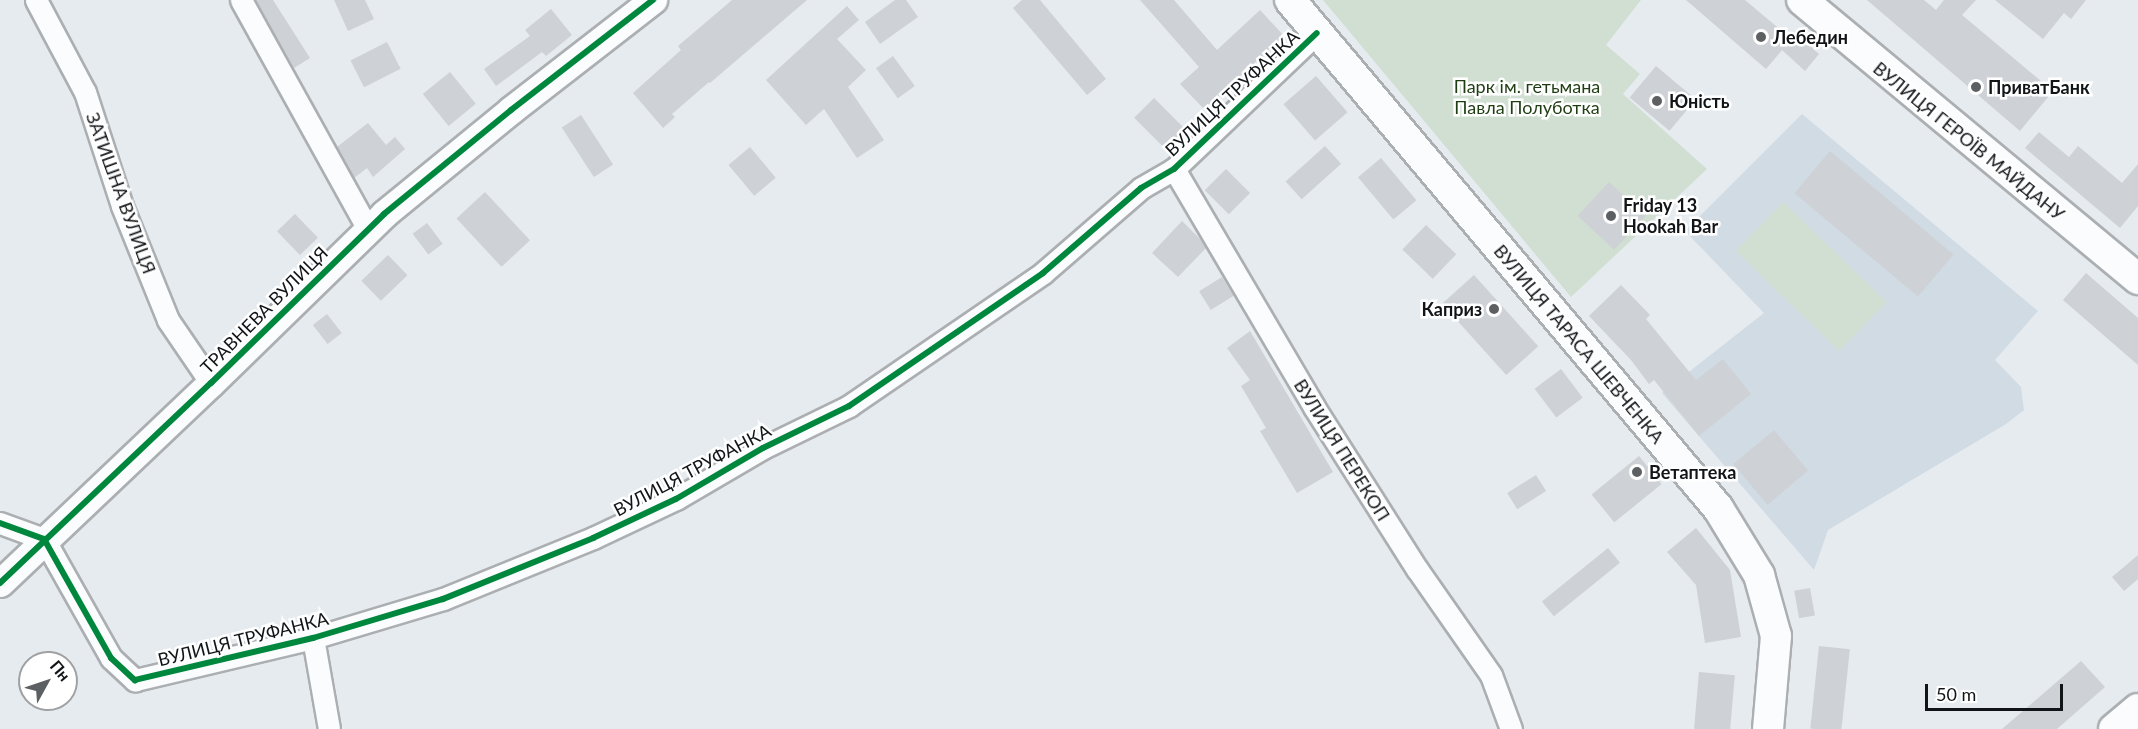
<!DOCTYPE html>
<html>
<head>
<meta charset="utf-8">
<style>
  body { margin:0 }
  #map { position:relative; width:2138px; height:729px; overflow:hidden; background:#e6ebf0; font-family:Lato,sans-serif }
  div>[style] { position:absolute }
  .built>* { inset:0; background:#d1dbe4 }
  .green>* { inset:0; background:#d1dfd2; transform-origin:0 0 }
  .building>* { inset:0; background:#ced1d5; transform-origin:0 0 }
  .roads { filter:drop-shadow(2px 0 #acafb2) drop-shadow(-2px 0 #acafb2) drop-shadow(0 2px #acafb2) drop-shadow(0 -2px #acafb2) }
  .minor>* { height:21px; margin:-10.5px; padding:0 10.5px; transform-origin:10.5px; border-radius:10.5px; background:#fbfcfd }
  .tertiary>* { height:27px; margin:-13.5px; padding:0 13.5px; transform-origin:13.5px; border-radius:13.5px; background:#fbfcfd }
  .secondary>* { height:30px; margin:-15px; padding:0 15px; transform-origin:15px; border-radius:15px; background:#fbfcfd }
  .cycleway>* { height:6px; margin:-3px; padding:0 3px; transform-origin:3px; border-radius:3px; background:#00873e }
  .dots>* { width:16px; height:16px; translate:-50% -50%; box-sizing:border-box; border:3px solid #fff; border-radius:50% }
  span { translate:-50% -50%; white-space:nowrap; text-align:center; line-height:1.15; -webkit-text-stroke:5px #fff; paint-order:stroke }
  .poi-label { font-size:18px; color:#121517; font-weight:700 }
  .left { translate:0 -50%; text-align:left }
  .right { translate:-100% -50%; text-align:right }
  .park-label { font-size:18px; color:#1f3d13 }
  .street-label { font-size:18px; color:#121517 }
  .north { position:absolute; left:18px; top:651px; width:60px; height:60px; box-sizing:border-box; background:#fff; border:2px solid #a0a1a2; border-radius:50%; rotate:50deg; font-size:16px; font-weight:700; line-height:24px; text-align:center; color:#121517 }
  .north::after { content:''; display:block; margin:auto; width:21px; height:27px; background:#5c6063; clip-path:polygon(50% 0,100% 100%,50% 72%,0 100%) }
  .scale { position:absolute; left:1925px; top:684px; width:138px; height:27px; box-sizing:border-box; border:3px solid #121517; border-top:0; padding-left:8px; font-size:18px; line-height:21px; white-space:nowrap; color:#121517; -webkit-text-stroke:4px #fff; paint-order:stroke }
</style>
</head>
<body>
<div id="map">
  <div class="built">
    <i style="clip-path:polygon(1802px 114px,2038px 311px,1995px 360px,2021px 387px,2024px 410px,2006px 424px,1828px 530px,1814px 570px,1662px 393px,1764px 313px,1685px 231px)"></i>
  </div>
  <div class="green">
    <i style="clip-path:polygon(1323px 0,1641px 0,1606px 45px,1640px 74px,1623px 94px,1707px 169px,1571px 297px)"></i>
    <i style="left:1783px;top:202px;width:144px;height:68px;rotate:44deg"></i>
  </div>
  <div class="building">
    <i style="clip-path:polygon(256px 0,273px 0,310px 58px,294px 68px)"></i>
    <i style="clip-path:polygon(334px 0,365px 0,374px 19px,348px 31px)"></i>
    <i style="clip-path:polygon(732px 0,807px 0,710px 83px,709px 82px,672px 114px,675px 117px,663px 128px,633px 93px,681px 50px,678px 46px)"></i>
    <i style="clip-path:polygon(895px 0,906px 0,918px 17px,880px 44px,865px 22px)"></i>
    <i style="clip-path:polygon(1022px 0,1040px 0,1106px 79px,1087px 95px,1013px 8px)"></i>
    <i style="clip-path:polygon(1140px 0,1174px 0,1217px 50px,1260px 10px,1284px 36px,1204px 109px,1180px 84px,1199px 67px)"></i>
    <i style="clip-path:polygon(1686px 0,1745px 0,1797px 44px,1802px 39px,1819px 54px,1805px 71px,1782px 50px,1766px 69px)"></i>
    <i style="clip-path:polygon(1867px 0,1924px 0,1936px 10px,1944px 0,1976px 0,1962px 15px,2053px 91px,2020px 131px)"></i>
    <i style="clip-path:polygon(1995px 0,2086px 0,2071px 19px,2064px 13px,2043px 39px)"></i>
    <i style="clip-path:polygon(847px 6px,859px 20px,837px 39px,866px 70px,848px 87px,884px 140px,857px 158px,824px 109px,806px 125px,766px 80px)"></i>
    <i style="clip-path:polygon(551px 9px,572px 35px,546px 56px,542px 52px,496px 86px,484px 69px,530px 36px,525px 30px)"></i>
    <i style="left:387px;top:42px;width:30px;height:41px;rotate:63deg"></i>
    <i style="left:893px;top:56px;width:37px;height:21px;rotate:54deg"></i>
    <i style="left:1656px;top:66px;width:52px;height:41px;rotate:40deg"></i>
    <i style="left:450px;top:72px;width:41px;height:35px;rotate:51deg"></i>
    <i style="left:1316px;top:76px;width:48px;height:43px;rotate:49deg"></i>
    <i style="left:1154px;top:98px;width:47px;height:28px;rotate:45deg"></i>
    <i style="left:581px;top:115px;width:59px;height:23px;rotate:57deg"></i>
    <i style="clip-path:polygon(368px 123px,386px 145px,395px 137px,405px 149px,373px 177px,367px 168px,354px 178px,337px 147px)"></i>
    <i style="clip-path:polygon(2039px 132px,2069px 157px,2078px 146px,2122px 183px,2138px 164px,2138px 206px,2120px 228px,2025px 148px)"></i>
    <i style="left:1325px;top:146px;width:24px;height:53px;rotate:48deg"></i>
    <i style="left:750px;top:147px;width:40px;height:28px;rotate:50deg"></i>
    <i style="left:1830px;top:151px;width:161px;height:55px;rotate:40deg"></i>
    <i style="left:1381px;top:158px;width:55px;height:30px;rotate:50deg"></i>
    <i style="left:1226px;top:169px;width:34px;height:30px;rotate:45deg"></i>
    <i style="left:1609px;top:182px;width:50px;height:46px;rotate:43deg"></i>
    <i style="left:485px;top:192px;width:66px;height:39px;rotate:47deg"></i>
    <i style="left:295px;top:214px;width:33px;height:25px;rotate:46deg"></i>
    <i style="clip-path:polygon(1182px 221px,1200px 239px,1206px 248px,1178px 277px,1152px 253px)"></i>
    <i style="left:427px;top:223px;width:26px;height:18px;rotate:53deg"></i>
    <i style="left:1426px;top:225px;width:42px;height:34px;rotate:44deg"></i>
    <i style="left:388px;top:255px;width:28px;height:37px;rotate:46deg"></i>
    <i style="clip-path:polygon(2086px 273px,2138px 318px,2138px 365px,2063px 300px)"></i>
    <i style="left:1474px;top:275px;width:96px;height:43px;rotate:48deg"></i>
    <i style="left:1222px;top:277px;width:22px;height:27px;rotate:58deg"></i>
    <i style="clip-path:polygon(1621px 285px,1650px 315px,1646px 319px,1696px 380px,1723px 359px,1751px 394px,1699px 436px,1654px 380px,1649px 384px,1631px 360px,1589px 316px)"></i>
    <i style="left:327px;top:314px;width:24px;height:18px;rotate:52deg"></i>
    <i style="clip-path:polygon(1250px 331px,1333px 472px,1297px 493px,1260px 431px,1266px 428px,1241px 386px,1250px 380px,1227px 348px)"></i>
    <i style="left:1561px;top:369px;width:36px;height:33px;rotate:53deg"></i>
    <i style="left:1774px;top:430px;width:53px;height:53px;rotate:50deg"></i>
    <i style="left:1639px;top:456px;width:36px;height:61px;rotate:51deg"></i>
    <i style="left:1536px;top:475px;width:19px;height:34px;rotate:58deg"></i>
    <i style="clip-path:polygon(1696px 528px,1730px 570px,1741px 637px,1705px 643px,1696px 585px,1667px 552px)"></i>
    <i style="left:1608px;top:548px;width:19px;height:85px;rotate:51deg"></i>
    <i style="clip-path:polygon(2138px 555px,2138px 579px,2124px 591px,2112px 577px)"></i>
    <i style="left:1810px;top:588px;width:28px;height:16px;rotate:80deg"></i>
    <i style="left:1819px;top:646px;width:31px;height:83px;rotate:6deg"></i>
    <i style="clip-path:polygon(2081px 661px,2105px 687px,2057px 729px,2002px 729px)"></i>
    <i style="left:1699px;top:672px;width:36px;height:57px;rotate:5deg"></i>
  </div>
  <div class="roads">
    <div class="minor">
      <i style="left:36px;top:0;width:104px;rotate:62deg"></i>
      <i style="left:85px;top:92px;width:120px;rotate:72deg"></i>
      <i style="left:122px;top:206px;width:123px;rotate:68deg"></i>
      <i style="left:168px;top:320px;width:76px;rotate:55.7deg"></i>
      <i style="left:241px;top:0;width:262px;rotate:61deg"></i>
      <i style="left:1174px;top:169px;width:276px;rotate:59.5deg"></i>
      <i style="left:1314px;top:407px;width:192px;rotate:57.6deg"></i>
      <i style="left:1417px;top:569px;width:129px;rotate:55.1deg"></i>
      <i style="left:1491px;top:675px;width:58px;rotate:69.7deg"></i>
      <i style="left:0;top:523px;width:47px;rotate:20deg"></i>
      <i style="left:44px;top:539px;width:137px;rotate:60.6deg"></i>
      <i style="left:111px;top:658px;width:33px;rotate:43deg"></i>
      <i style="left:135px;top:680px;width:183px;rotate:-13.3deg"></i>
      <i style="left:313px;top:638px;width:136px;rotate:-16.7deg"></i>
      <i style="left:443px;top:599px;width:162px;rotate:-22.1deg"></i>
      <i style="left:593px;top:538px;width:92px;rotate:-25.2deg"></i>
      <i style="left:676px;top:499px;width:101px;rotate:-30.4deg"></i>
      <i style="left:763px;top:448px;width:96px;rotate:-26deg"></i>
      <i style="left:849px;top:406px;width:235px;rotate:-34.4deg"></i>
      <i style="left:1043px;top:273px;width:130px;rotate:-40.9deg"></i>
      <i style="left:1141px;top:188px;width:38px;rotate:-30deg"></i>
      <i style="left:1174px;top:169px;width:197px;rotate:-43.6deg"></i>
      <i style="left:313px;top:638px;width:92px;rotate:80deg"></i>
    </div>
    <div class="tertiary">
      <i style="left:0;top:583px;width:291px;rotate:-43.5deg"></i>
      <i style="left:211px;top:383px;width:242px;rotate:-44.3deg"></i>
      <i style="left:384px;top:214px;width:164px;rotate:-39.3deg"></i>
      <i style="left:511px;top:110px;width:180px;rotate:-37.8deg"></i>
    </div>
    <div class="secondary">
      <i style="left:1290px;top:0;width:664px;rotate:49.89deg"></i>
      <i style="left:1718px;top:508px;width:79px;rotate:58.5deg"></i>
      <i style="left:1759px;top:575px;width:63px;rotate:74.4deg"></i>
      <i style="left:1776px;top:636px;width:93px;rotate:94.9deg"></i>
      <i style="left:1802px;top:0;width:437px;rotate:39.7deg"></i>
      <i style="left:2114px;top:729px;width:31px;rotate:-40deg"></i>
    </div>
  </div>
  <div class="cycleway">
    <i style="left:0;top:523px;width:47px;rotate:20deg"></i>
    <i style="left:44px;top:539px;width:137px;rotate:60.6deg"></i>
    <i style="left:111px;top:658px;width:33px;rotate:43deg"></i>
    <i style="left:135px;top:680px;width:183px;rotate:-13.3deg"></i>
    <i style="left:313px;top:638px;width:136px;rotate:-16.7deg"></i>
    <i style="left:443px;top:599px;width:162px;rotate:-22.1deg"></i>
    <i style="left:593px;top:538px;width:92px;rotate:-25.2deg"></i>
    <i style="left:676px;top:499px;width:101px;rotate:-30.4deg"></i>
    <i style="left:763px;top:448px;width:96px;rotate:-26deg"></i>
    <i style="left:849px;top:406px;width:235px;rotate:-34.4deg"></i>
    <i style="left:1043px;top:273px;width:130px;rotate:-40.9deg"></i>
    <i style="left:1141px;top:188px;width:38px;rotate:-30deg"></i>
    <i style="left:1174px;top:169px;width:197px;rotate:-43.6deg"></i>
    <i style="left:0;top:583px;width:291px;rotate:-43.5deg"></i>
    <i style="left:211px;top:383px;width:242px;rotate:-44.3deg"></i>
    <i style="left:384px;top:214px;width:164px;rotate:-39.3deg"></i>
    <i style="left:511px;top:110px;width:180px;rotate:-37.8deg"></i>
  </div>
  <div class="dots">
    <i style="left:1761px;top:37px;background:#5c6063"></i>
    <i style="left:1976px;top:87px;background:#5c6063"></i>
    <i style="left:1657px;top:101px;background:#5c6063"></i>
    <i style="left:1611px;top:216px;background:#5c6063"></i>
    <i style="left:1494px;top:309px;background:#5c6063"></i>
    <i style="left:1637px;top:472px;background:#5c6063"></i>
  </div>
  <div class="poi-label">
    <span class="left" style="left:1773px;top:37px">Лебедин</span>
    <span class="left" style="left:1988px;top:87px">ПриватБанк</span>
    <span class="left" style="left:1669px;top:101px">Юність</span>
    <span class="left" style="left:1623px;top:216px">Friday 13<br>Hookah Bar</span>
    <span class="right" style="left:1482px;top:309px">Каприз</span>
    <span class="left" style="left:1649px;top:472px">Ветаптека</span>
  </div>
  <div class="park-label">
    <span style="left:1527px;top:97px">Парк ім. гетьмана<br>Павла Полуботка</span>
  </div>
  <div class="street-label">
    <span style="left:1232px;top:93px;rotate:-43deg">ВУЛИЦЯ ТРУФАНКА</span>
    <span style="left:1969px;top:141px;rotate:39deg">ВУЛИЦЯ ГЕРОЇВ МАЙДАНУ</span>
    <span style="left:121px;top:193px;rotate:70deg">ЗАТИШНА ВУЛИЦЯ</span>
    <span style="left:264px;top:310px;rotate:-45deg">ТРАВНЕВА ВУЛИЦЯ</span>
    <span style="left:1579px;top:344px;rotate:50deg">ВУЛИЦЯ ТАРАСА ШЕВЧЕНКА</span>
    <span style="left:1342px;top:450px;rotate:58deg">ВУЛИЦЯ ПЕРЕКОП</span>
    <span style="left:692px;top:470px;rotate:-28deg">ВУЛИЦЯ ТРУФАНКА</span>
    <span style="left:243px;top:639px;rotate:-14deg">ВУЛИЦЯ ТРУФАНКА</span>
  </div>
  <div class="north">Пн</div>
  <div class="scale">50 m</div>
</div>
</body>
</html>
